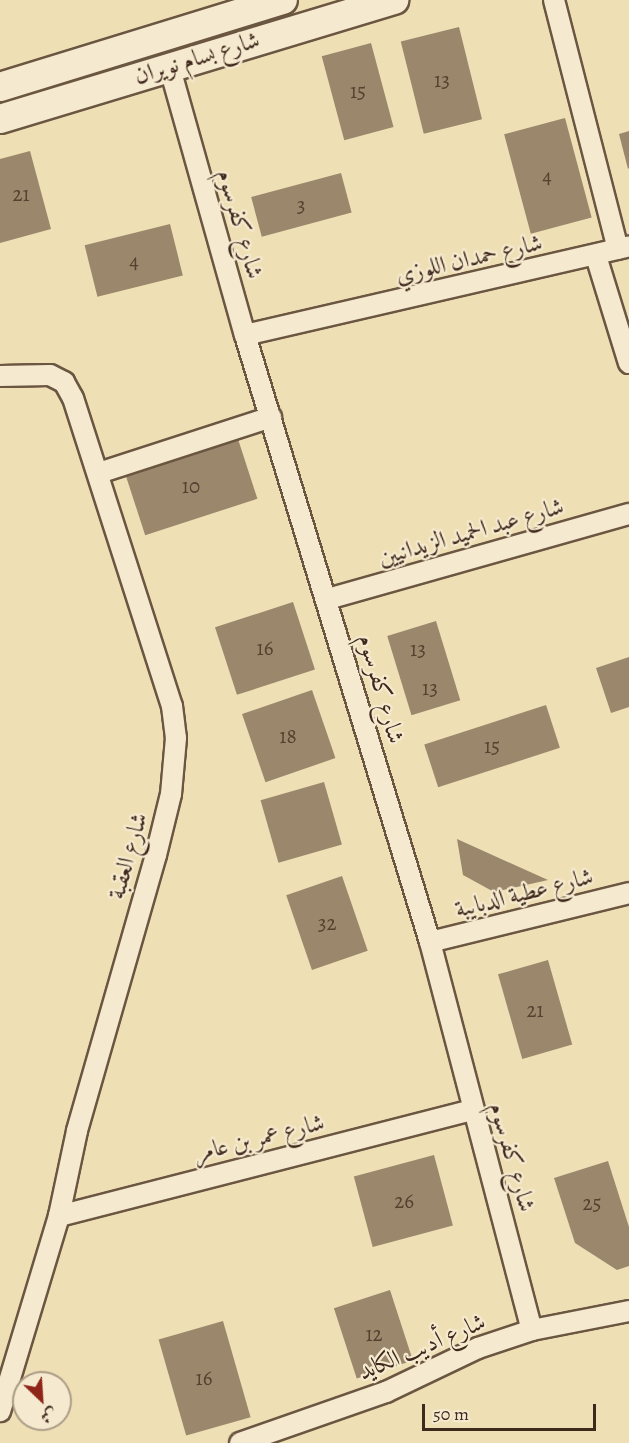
<!DOCTYPE html>
<html>
<head>
<meta charset="utf-8">
<style>
  body { margin:0 }
  #map { position:relative; width:629px; height:1443px; overflow:hidden; background:#efdfb5; font-family:Alegreya,Amiri,serif }
  div>[style] { position:absolute }
  .building>* { inset:0; background:#9b876c; transform-origin:0 0 }
  .roads { filter:drop-shadow(2px 0 #6b5642) drop-shadow(-2px 0 #6b5642) drop-shadow(0 2px #6b5642) drop-shadow(0 -2px #6b5642) }
  .street>* { height:20px; margin:-10px; padding:0 10px; transform-origin:10px; border-radius:10px; background:#f5eacf }
  .secondary>* { height:28px; margin:-14px; padding:0 14px; transform-origin:14px; border-radius:14px; background:#f5eacf }
  span { translate:-50% -50%; white-space:nowrap; text-align:center; line-height:1.15; -webkit-text-stroke:4.5px #f5eacf; paint-order:stroke }
  .number-label { font-size:21px; color:#564030 }
  .number-label span { -webkit-text-stroke-width:0 }
  .street-label { font-size:24px; color:#3f281c }
  .north { position:absolute; left:12px; top:1371px; width:60px; height:60px; box-sizing:border-box; background:#f5eacf; border:2px solid #ac9c87; border-radius:50%; rotate:155deg; font-size:16px; font-weight:700; line-height:24px; text-align:center; color:#3f281c }
  .north::after { content:''; display:block; margin:auto; width:21px; height:27px; background:#8f2418; clip-path:polygon(50% 0,100% 100%,50% 72%,0 100%) }
  .scale { position:absolute; left:422px; top:1404px; width:174px; height:27px; box-sizing:border-box; border:3px solid #3f281c; border-top:0; padding-left:8px; font-size:18px; line-height:21px; white-space:nowrap; color:#3f281c; -webkit-text-stroke:4px #f5eacf; paint-order:stroke }
</style>
</head>
<body>
<div id="map">
  <div class="building">
    <i style="left:459px;top:27px;width:95px;height:60px;rotate:76deg"></i>
    <i style="left:371px;top:43px;width:87px;height:51px;rotate:75deg"></i>
    <i style="left:565px;top:118px;width:103px;height:63px;rotate:75deg"></i>
    <i style="clip-path:polygon(629px 131px,629px 168px,628px 169px,619px 134px)"></i>
    <i style="clip-path:polygon(30px 151px,51px 229px,0 243px,0 159px)"></i>
    <i style="left:341px;top:173px;width:41px;height:93px;rotate:75deg"></i>
    <i style="left:170px;top:224px;width:53px;height:88px;rotate:76deg"></i>
    <i style="left:237px;top:436px;width:66px;height:118px;rotate:72deg"></i>
    <i style="left:293px;top:602px;width:71px;height:82px;rotate:72deg"></i>
    <i style="left:436px;top:621px;width:83px;height:51px;rotate:73deg"></i>
    <i style="clip-path:polygon(629px 657px,629px 707px,611px 713px,596px 668px)"></i>
    <i style="left:312px;top:690px;width:72px;height:74px;rotate:71deg"></i>
    <i style="left:546px;top:705px;width:45px;height:128px;rotate:72deg"></i>
    <i style="left:324px;top:782px;width:65px;height:66px;rotate:74deg"></i>
    <i style="clip-path:polygon(457px 839px,548px 880px,494px 892px,463px 875px)"></i>
    <i style="left:342px;top:876px;width:79px;height:59px;rotate:71deg"></i>
    <i style="left:548px;top:960px;width:88px;height:52px;rotate:74deg"></i>
    <i style="left:434px;top:1155px;width:73px;height:83px;rotate:75deg"></i>
    <i style="clip-path:polygon(608px 1161px,629px 1227px,629px 1266px,617px 1270px,575px 1243px,554px 1178px)"></i>
    <i style="left:390px;top:1290px;width:74px;height:59px;rotate:72deg"></i>
    <i style="left:223px;top:1321px;width:100px;height:67px;rotate:74deg"></i>
  </div>
  <div class="roads">
    <div class="street">
      <i style="left:554px;top:0;width:257px;rotate:75.6deg"></i>
      <i style="left:169px;top:65px;width:280px;rotate:74.3deg"></i>
      <i style="left:245px;top:335px;width:635px;rotate:73.05deg"></i>
      <i style="left:430px;top:942px;width:401px;rotate:75.3deg"></i>
      <i style="left:596px;top:256px;width:112px;rotate:72.9deg"></i>
      <i style="left:245px;top:335px;width:394px;rotate:-13deg"></i>
      <i style="left:0;top:376px;width:50px;rotate:-1.1deg"></i>
      <i style="left:50px;top:375px;width:16px;rotate:27deg"></i>
      <i style="left:64px;top:382px;width:18px;rotate:61deg"></i>
      <i style="left:73px;top:398px;width:324px;rotate:72.2deg"></i>
      <i style="left:172px;top:706px;width:32px;rotate:83deg"></i>
      <i style="left:176px;top:738px;width:56px;rotate:95.1deg"></i>
      <i style="left:171px;top:794px;width:63px;rotate:103.8deg"></i>
      <i style="left:156px;top:855px;width:287px;rotate:106deg"></i>
      <i style="left:77px;top:1131px;width:87px;rotate:102deg"></i>
      <i style="left:59px;top:1216px;width:204px;rotate:106.8deg"></i>
      <i style="left:99px;top:473px;width:181px;rotate:-18deg"></i>
      <i style="left:328px;top:599px;width:313px;rotate:-15.8deg"></i>
      <i style="left:430px;top:942px;width:205px;rotate:-13.8deg"></i>
      <i style="left:59px;top:1216px;width:426px;rotate:-14.4deg"></i>
      <i style="left:240px;top:1443px;width:155px;rotate:-19.3deg"></i>
      <i style="left:386px;top:1392px;width:102px;rotate:-25.6deg"></i>
      <i style="left:478px;top:1348px;width:57px;rotate:-18.4deg"></i>
      <i style="left:532px;top:1330px;width:99px;rotate:-11.1deg"></i>
    </div>
    <div class="secondary">
      <i style="left:0;top:87px;width:296px;rotate:-17.1deg"></i>
      <i style="left:0;top:119px;width:412px;rotate:-16.8deg"></i>
    </div>
  </div>
  <div class="number-label">
    <span style="left:442px;top:80px">13</span>
    <span style="left:358px;top:91px">15</span>
    <span style="left:547px;top:176px">4</span>
    <span style="left:21px;top:194px">21</span>
    <span style="left:301px;top:205px">3</span>
    <span style="left:134px;top:261px">4</span>
    <span style="left:191px;top:486px">10</span>
    <span style="left:265px;top:648px">16</span>
    <span style="left:418px;top:649px">13</span>
    <span style="left:430px;top:688px">13</span>
    <span style="left:288px;top:736px">18</span>
    <span style="left:492px;top:746px">15</span>
    <span style="left:327px;top:923px">32</span>
    <span style="left:535px;top:1010px">21</span>
    <span style="left:404px;top:1201px">26</span>
    <span style="left:592px;top:1203px">25</span>
    <span style="left:374px;top:1334px">12</span>
    <span style="left:204px;top:1378px">16</span>
  </div>
  <div class="street-label">
    <span style="left:197px;top:58px;rotate:-17deg">شارع بسام نويران</span>
    <span style="left:240px;top:224px;rotate:74deg">شارع كفرسوم</span>
    <span style="left:469px;top:259px;rotate:-13deg">شارع حمدان اللوزي</span>
    <span style="left:471px;top:532px;rotate:-16deg">شارع عبد الحميد الزيدانيين</span>
    <span style="left:381px;top:689px;rotate:74deg">شارع كفرسوم</span>
    <span style="left:128px;top:856px;rotate:-74deg">شارع العقبة</span>
    <span style="left:524px;top:893px;rotate:-14deg">شارع عطية الدبايبة</span>
    <span style="left:259px;top:1138px;rotate:-14deg">شارع عمر بن عامر</span>
    <span style="left:512px;top:1157px;rotate:74deg">شارع كفرسوم</span>
    <span style="left:422px;top:1347px;rotate:-23deg">شارع أديب الكايد</span>
  </div>
  <div class="north">ش</div>
  <div class="scale">50 m</div>
</div>
</body>
</html>
